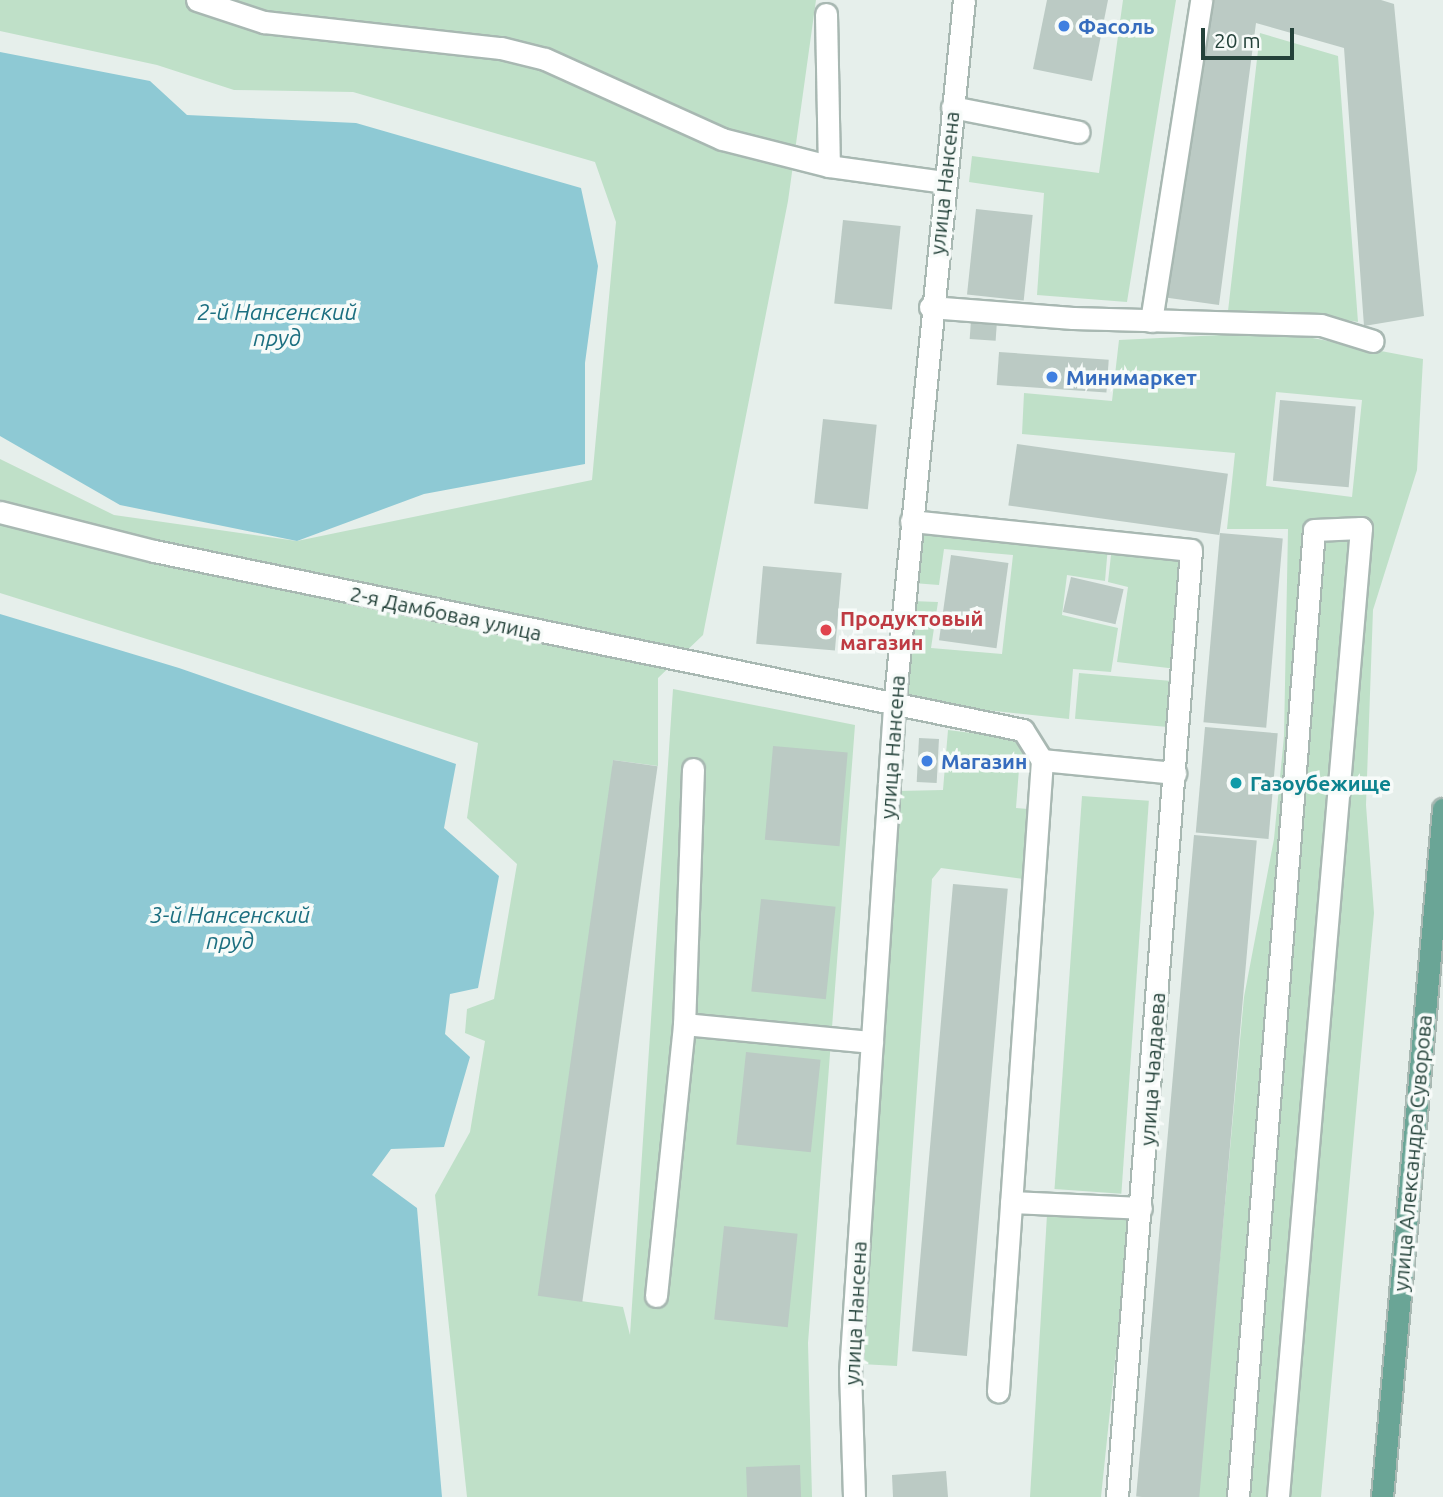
<!DOCTYPE html>
<html>
<head>
<meta charset="utf-8">
<style>
  body { margin:0 }
  #map { position:relative; width:1443px; height:1497px; overflow:hidden; background:#e6efeb; font-family:Ubuntu,sans-serif }
  div>[style] { position:absolute }
  .green>* { inset:0; background:#bfe0c8; transform-origin:0 0 }
  .water>* { inset:0; background:#8ec9d4 }
  .building>* { inset:0; background:#bbcac4; transform-origin:0 0 }
  .roads { filter:drop-shadow(2px 0 #a8b8b2) drop-shadow(-2px 0 #a8b8b2) drop-shadow(0 2px #a8b8b2) drop-shadow(0 -2px #a8b8b2) }
  .minor>* { height:21px; margin:-10.5px; padding:0 10.5px; transform-origin:10.5px; border-radius:10.5px; background:#fff }
  .major>* { height:21px; margin:-10.5px; padding:0 10.5px; transform-origin:10.5px; border-radius:10.5px; background:#6aa596 }
  .dots>* { width:19px; height:19px; translate:-50% -50%; box-sizing:border-box; border:4px solid #f7fbf9; border-radius:50% }
  span { translate:-50% -50%; white-space:nowrap; text-align:center; line-height:1.15; -webkit-text-stroke:7px #f7fbf9; paint-order:stroke }
  .shop-label { font-size:21px; color:#366cbe; font-weight:700 }
  .left { translate:0 -50%; text-align:left }
  .street-label { font-size:21px; color:#24423a }
  .health-label { font-size:21px; color:#be3a42; font-weight:700 }
  .culture-label { font-size:21px; color:#0d838f; font-weight:700 }
  .water-label { font-size:23px; color:#1c6f80; font-style:italic }
  .scale { position:absolute; left:1201px; top:28px; width:93px; height:32px; box-sizing:border-box; border:4px solid #24423a; border-top:0; padding-left:9px; font-size:21px; line-height:24px; white-space:nowrap; color:#24423a; -webkit-text-stroke:5px #f7fbf9; paint-order:stroke }
</style>
</head>
<body>
<div id="map">
  <div class="green">
    <i style="clip-path:polygon(0 0,816px 0,788px 201px,703px 635px,658px 678px,658px 766px,613px 760px,574px 1300px,623px 1307px,630px 1335px,673px 689px,855px 725px,808px 1343px,812px 1497px,467px 1497px,435px 1195px,470px 1132px,485px 1041px,465px 1033px,467px 1009px,494px 999px,517px 864px,467px 818px,478px 743px,0 593px,0 459px,114px 515px,297px 541px,592px 480px,616px 222px,595px 162px,353px 92px,234px 90px,157px 65px,0 31px)"></i>
    <i style="clip-path:polygon(1123px 0,1176px 0,1127px 302px,1037px 295px,1044px 193px,969px 182px,972px 156px,1099px 173px)"></i>
    <i style="clip-path:polygon(1260px 33px,1338px 56px,1358px 322px,1304px 313px,1228px 311px)"></i>
    <i style="clip-path:polygon(evenodd,1281px 332px,1423px 359px,1417px 470px,1373px 610px,1366px 805px,1374px 913px,1321px 1497px,1198px 1497px,1244px 997px,1274px 839px,1284px 736px,1288px 529px,1227px 529px,1235px 453px,1022px 434px,1024px 393px,1112px 401px,1119px 340px,1281px 332px,1276px 392px,1362px 400px,1352px 497px,1266px 486px,1276px 392px)"></i>
    <i style="clip-path:polygon(916px 526px,1108px 546px,1105px 581px,1067px 575px,1062px 615px,1118px 628px,1111px 672px,1073px 669px,1069px 719px,901px 701px,911px 601px,938px 602px,931px 648px,1002px 654px,1013px 555px,944px 549px,939px 585px,913px 583px)"></i>
    <i style="clip-path:polygon(1112px 546px,1184px 555px,1177px 669px,1117px 662px,1128px 587px,1108px 582px)"></i>
    <i style="left:1079px;top:673px;width:96px;height:46px;rotate:5deg"></i>
    <i style="clip-path:polygon(948px 730px,1036px 741px,1035px 757px,1020px 756px,1016px 808px,1028px 809px,1024px 879px,941px 868px,932px 879px,897px 1366px,861px 1364px,898px 791px,943px 790px)"></i>
    <i style="left:1082px;top:796px;width:67px;height:394px;rotate:4deg"></i>
    <i style="clip-path:polygon(1047px 1215px,1130px 1219px,1101px 1497px,1030px 1497px)"></i>
  </div>
  <div class="water">
    <i style="clip-path:polygon(0 52px,150px 81px,187px 115px,356px 123px,581px 188px,598px 266px,585px 363px,585px 464px,424px 494px,297px 541px,120px 505px,0 436px)"></i>
    <i style="clip-path:polygon(0 614px,179px 668px,456px 764px,444px 828px,499px 876px,478px 988px,450px 994px,445px 1034px,470px 1057px,444px 1147px,391px 1149px,372px 1175px,417px 1208px,442px 1497px,0 1497px)"></i>
  </div>
  <div class="building">
    <i style="clip-path:polygon(1047px 0,1108px 0,1092px 81px,1033px 69px)"></i>
    <i style="clip-path:polygon(1209px 0,1381px 0,1394px 4px,1424px 316px,1364px 326px,1344px 48px,1256px 23px,1219px 305px,1162px 297px)"></i>
    <i style="left:976px;top:209px;width:57px;height:86px;rotate:6deg"></i>
    <i style="left:843px;top:220px;width:58px;height:84px;rotate:6deg"></i>
    <i style="left:971px;top:320px;width:26px;height:19px;rotate:4deg"></i>
    <i style="left:999px;top:352px;width:110px;height:33px;rotate:4deg"></i>
    <i style="left:1280px;top:400px;width:76px;height:81px;rotate:5deg"></i>
    <i style="left:823px;top:419px;width:54px;height:85px;rotate:6deg"></i>
    <i style="left:1017px;top:444px;width:213px;height:62px;rotate:8deg"></i>
    <i style="left:1220px;top:533px;width:63px;height:190px;rotate:5deg"></i>
    <i style="left:951px;top:555px;width:58px;height:86px;rotate:8deg"></i>
    <i style="left:763px;top:566px;width:79px;height:78px;rotate:5deg"></i>
    <i style="left:1071px;top:577px;width:54px;height:36px;rotate:13deg"></i>
    <i style="left:1205px;top:727px;width:73px;height:106px;rotate:5deg"></i>
    <i style="left:919px;top:738px;width:20px;height:44px;rotate:3deg"></i>
    <i style="left:773px;top:746px;width:75px;height:94px;rotate:5deg"></i>
    <i style="left:613px;top:760px;width:45px;height:541px;rotate:8deg"></i>
    <i style="left:1194px;top:835px;width:63px;height:664px;rotate:5deg"></i>
    <i style="left:953px;top:884px;width:55px;height:469px;rotate:5deg"></i>
    <i style="left:761px;top:899px;width:75px;height:93px;rotate:6deg"></i>
    <i style="left:746px;top:1052px;width:75px;height:93px;rotate:6deg"></i>
    <i style="left:724px;top:1226px;width:74px;height:94px;rotate:6deg"></i>
    <i style="left:800px;top:1465px;width:32px;height:54px;rotate:88deg"></i>
    <i style="clip-path:polygon(946px 1471px,948px 1497px,893px 1497px,892px 1475px)"></i>
  </div>
  <div class="roads">
    <div class="minor">
      <i style="left:197px;top:0;width:71px;rotate:18.2deg"></i>
      <i style="left:264px;top:22px;width:238px;rotate:6.3deg"></i>
      <i style="left:501px;top:48px;width:45px;rotate:14deg"></i>
      <i style="left:545px;top:59px;width:194px;rotate:24.3deg"></i>
      <i style="left:722px;top:139px;width:110px;rotate:14.2deg"></i>
      <i style="left:826px;top:14px;width:152px;rotate:88.9deg"></i>
      <i style="left:829px;top:166px;width:116px;rotate:7.9deg"></i>
      <i style="left:952px;top:107px;width:129px;rotate:11.1deg"></i>
      <i style="left:930px;top:307px;width:143px;rotate:4.4deg"></i>
      <i style="left:1073px;top:318px;width:248px;rotate:1.6deg"></i>
      <i style="left:1321px;top:325px;width:54px;rotate:17.1deg"></i>
      <i style="left:1151px;top:321px;width:325px;rotate:-81.1deg"></i>
      <i style="left:0;top:512px;width:159px;rotate:14.2deg"></i>
      <i style="left:154px;top:551px;width:887px;rotate:11.64deg"></i>
      <i style="left:1023px;top:730px;width:36px;rotate:58deg"></i>
      <i style="left:1042px;top:760px;width:633px;rotate:93.99deg"></i>
      <i style="left:911px;top:521px;width:281px;rotate:5.9deg"></i>
      <i style="left:1191px;top:550px;width:950px;rotate:94.47deg"></i>
      <i style="left:1042px;top:760px;width:134px;rotate:5.6deg"></i>
      <i style="left:693px;top:769px;width:255px;rotate:92deg"></i>
      <i style="left:684px;top:1024px;width:189px;rotate:5.5deg"></i>
      <i style="left:1011px;top:1202px;width:130px;rotate:2.6deg"></i>
      <i style="left:656px;top:1296px;width:273px;rotate:-84.1deg"></i>
      <i style="left:854px;top:1497px;width:124px;rotate:-91.8deg"></i>
      <i style="left:850px;top:1373px;width:667px;rotate:-86.22deg"></i>
      <i style="left:894px;top:707px;width:710px;rotate:-84.35deg"></i>
      <i style="left:1238px;top:1497px;width:970px;rotate:-85.51deg"></i>
      <i style="left:1314px;top:530px;width:47px;rotate:-2.4deg"></i>
      <i style="left:1361px;top:528px;width:973px;rotate:94.9deg"></i>
    </div>
    <div class="major">
      <i style="left:1382px;top:1497px;width:691px;rotate:-84.93deg"></i>
    </div>
  </div>
  <div class="dots">
    <i style="left:1064px;top:26px;background:#3f7fe0"></i>
    <i style="left:1052px;top:377px;background:#3f7fe0"></i>
    <i style="left:826px;top:630px;background:#e0444e"></i>
    <i style="left:927px;top:761px;background:#3f7fe0"></i>
    <i style="left:1236px;top:783px;background:#0f9aa8"></i>
  </div>
  <div class="shop-label">
    <span class="left" style="left:1078px;top:26px">Фасоль</span>
    <span class="left" style="left:1066px;top:377px">Минимаркет</span>
    <span class="left" style="left:941px;top:761px">Магазин</span>
  </div>
  <div class="street-label">
    <span style="left:944px;top:183px;rotate:-84deg">улица Нансена</span>
    <span style="left:446px;top:613px;rotate:12deg">2-я Дамбовая улица</span>
    <span style="left:892px;top:747px;rotate:-86deg">улица Нансена</span>
    <span style="left:1152px;top:1069px;rotate:-86deg">улица Чаадаева</span>
    <span style="left:1412px;top:1153px;rotate:-85deg">улица Александра Суворова</span>
    <span style="left:855px;top:1313px;rotate:-87deg">улица Нансена</span>
  </div>
  <div class="health-label">
    <span class="left" style="left:840px;top:630px">Продуктовый<br>магазин</span>
  </div>
  <div class="culture-label">
    <span class="left" style="left:1250px;top:783px">Газоубежище</span>
  </div>
  <div class="water-label">
    <span style="left:277px;top:325px">2-й Нансенский<br>пруд</span>
    <span style="left:230px;top:928px">3-й Нансенский<br>пруд</span>
  </div>
  <div class="scale">20 m</div>
</div>
</body>
</html>
